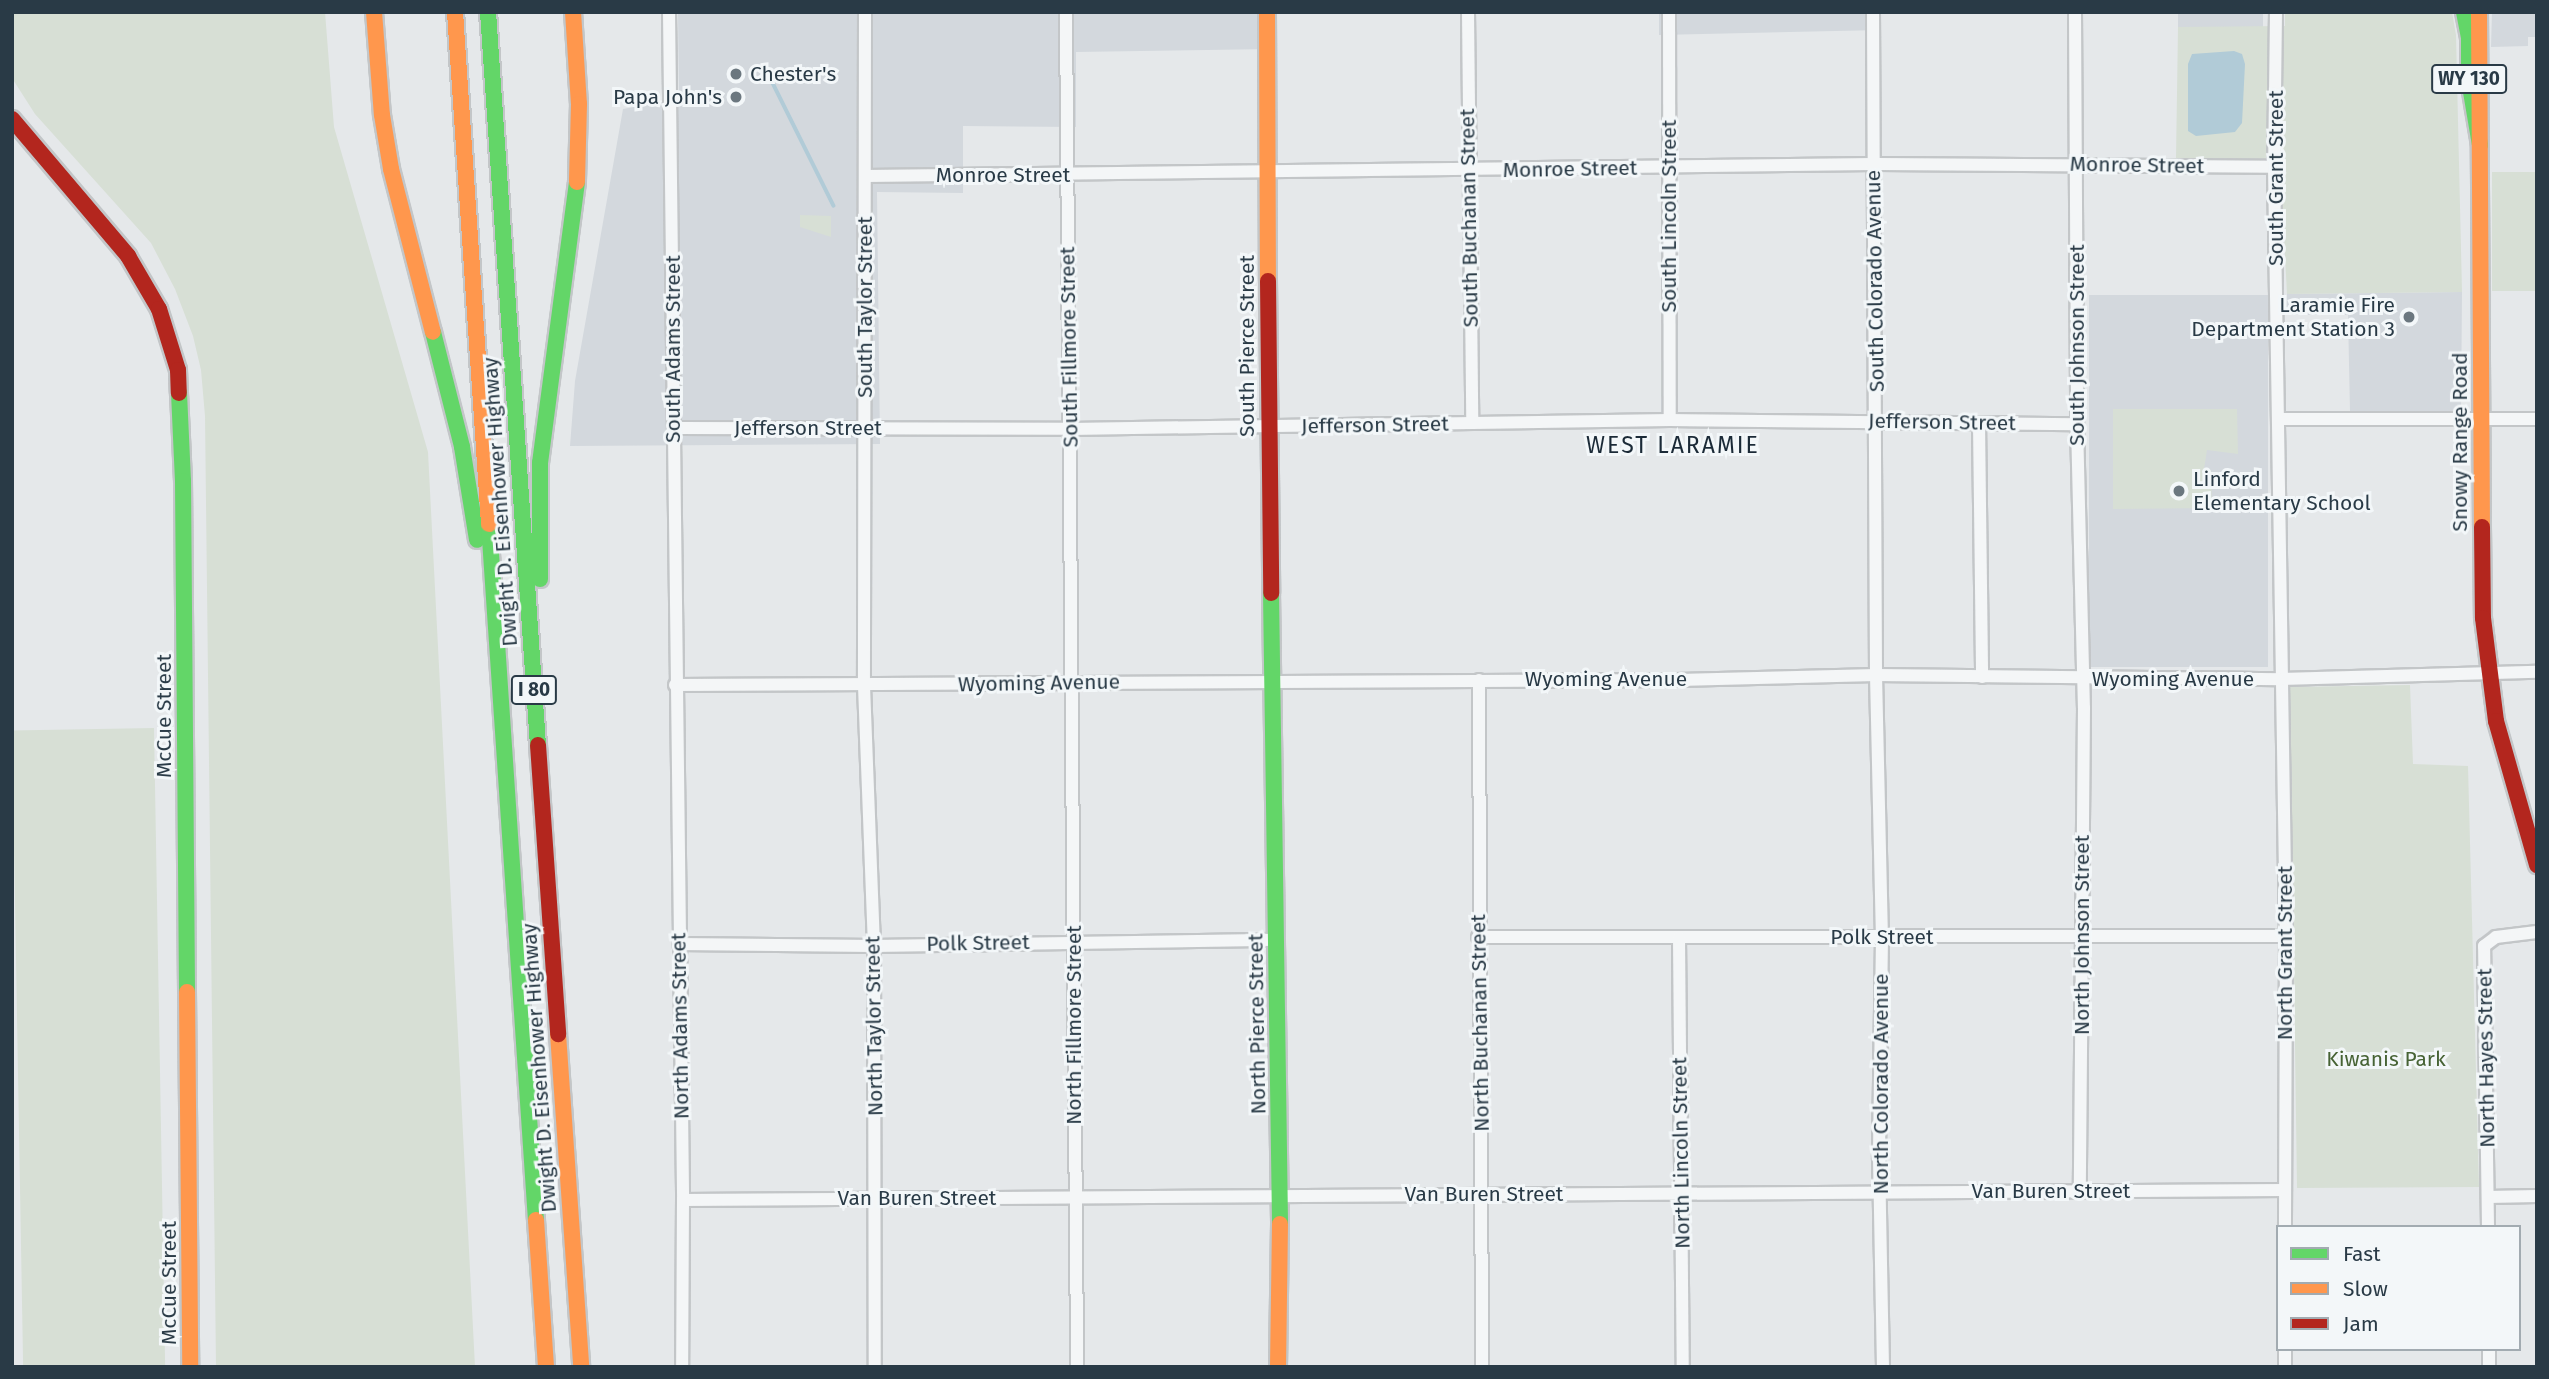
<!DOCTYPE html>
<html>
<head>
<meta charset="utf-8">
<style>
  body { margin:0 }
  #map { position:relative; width:2549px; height:1379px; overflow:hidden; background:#e5e8ea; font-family:"Fira Sans",sans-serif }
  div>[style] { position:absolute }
  .built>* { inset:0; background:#d3d8dd; transform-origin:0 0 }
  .green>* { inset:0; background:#d7dfd5; transform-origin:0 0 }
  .water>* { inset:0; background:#b1cbd7 }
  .stream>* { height:3.5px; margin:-1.75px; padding:0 1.75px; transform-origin:1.75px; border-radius:1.75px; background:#b1cbd7 }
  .roads { filter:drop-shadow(2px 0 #c3c6c8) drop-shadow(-2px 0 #c3c6c8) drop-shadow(0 2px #c3c6c8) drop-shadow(0 -2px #c3c6c8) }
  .street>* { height:12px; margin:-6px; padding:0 6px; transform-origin:6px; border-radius:6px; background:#f4f6f7 }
  .fast>* { height:16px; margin:-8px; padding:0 8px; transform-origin:8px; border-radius:8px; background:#63d668 }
  .slow>* { height:16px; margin:-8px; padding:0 8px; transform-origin:8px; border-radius:8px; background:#ff974d }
  .jam>* { height:16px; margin:-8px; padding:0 8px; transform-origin:8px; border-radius:8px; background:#b3261e }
  .dots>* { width:19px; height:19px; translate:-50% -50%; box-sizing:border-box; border:4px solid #f3f7f9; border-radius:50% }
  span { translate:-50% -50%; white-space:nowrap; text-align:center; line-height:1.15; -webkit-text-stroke:6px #f3f7f9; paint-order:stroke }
  .shield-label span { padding:2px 5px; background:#f3f7f9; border:2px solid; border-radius:5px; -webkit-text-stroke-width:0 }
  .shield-label { font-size:19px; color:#293a46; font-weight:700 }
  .poi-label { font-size:21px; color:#293a46 }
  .left { translate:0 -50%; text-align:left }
  .right { translate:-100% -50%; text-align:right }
  .street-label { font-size:21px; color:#293a46 }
  .park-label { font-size:21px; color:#476335 }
  .neighbourhood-label { font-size:23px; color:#1b2a37; letter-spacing:2px }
  .frame { position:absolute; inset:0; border:14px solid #293a46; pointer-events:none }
  .legend { position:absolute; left:2276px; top:1225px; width:245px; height:126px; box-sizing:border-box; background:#f3f7f9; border:2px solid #a2abb1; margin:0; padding:9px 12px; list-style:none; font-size:21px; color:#293a46 }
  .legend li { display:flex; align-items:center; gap:14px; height:35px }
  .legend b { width:35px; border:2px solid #a2abb1 }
</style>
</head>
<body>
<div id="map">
  <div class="built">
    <i style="clip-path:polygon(678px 12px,1276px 12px,1275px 49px,1076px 52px,1076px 127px,963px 126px,963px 193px,877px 192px,880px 444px,570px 446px,575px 381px,623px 109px,679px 99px)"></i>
    <i style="clip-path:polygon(1659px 12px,1881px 12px,1881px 30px,1659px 35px)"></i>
    <i style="left:2178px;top:12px;width:85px;height:15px"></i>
    <i style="clip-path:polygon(2492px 12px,2537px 12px,2537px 37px,2528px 37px,2528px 46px,2491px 47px)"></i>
    <i style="clip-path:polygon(2462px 292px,2461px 412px,2350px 412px,2348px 315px,2286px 315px,2287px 294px)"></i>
    <i style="left:2268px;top:295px;width:372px;height:179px;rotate:90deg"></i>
  </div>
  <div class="green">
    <i style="clip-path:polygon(12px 12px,325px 12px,334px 127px,428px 452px,475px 1367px,216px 1367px,205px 416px,201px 370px,193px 336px,175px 289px,151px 243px,35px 114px,12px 78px)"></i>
    <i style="clip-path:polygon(2285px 12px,2452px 12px,2456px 35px,2462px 292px,2287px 294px,2280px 159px,2176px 158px,2178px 27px,2285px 26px)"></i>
    <i style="left:2492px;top:172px;width:45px;height:119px"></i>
    <i style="clip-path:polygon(800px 215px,831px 216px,831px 237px,800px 227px)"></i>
    <i style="clip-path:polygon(2113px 409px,2237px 409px,2238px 454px,2207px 450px,2204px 469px,2211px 470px,2212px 508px,2113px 509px)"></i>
    <i style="clip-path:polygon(2410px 685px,2413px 764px,2468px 766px,2479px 1187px,2297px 1188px,2290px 687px)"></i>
    <i style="left:154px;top:728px;width:639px;height:142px;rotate:89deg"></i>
  </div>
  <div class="water">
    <i style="clip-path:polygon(2234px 51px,2242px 54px,2245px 64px,2242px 123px,2235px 132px,2196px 136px,2188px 131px,2188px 64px,2192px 54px)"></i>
  </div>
  <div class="stream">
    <i style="left:768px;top:73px;width:148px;rotate:63.6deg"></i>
  </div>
  <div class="roads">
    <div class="street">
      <i style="left:669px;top:12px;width:1188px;rotate:89.32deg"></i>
      <i style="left:683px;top:1200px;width:167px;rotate:90.3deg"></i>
      <i style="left:865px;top:12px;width:674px;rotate:90.09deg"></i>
      <i style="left:864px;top:686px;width:260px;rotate:87.8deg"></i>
      <i style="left:874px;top:946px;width:421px;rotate:89.9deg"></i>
      <i style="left:1066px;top:12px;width:1355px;rotate:89.53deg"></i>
      <i style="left:1468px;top:12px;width:411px;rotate:89.4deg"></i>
      <i style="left:1669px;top:12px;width:408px;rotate:89.9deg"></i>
      <i style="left:1873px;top:12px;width:663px;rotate:89.74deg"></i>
      <i style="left:1876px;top:675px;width:262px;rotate:88.7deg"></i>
      <i style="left:1882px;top:937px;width:222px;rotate:90.8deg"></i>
      <i style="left:1879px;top:1159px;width:208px;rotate:88.9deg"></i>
      <i style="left:2075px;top:12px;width:412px;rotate:89.7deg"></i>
      <i style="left:2077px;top:424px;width:284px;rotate:88.6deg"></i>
      <i style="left:2084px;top:708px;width:483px;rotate:90.5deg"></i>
      <i style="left:2276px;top:12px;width:155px;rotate:90.7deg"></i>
      <i style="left:2274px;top:167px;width:769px;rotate:89.11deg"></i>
      <i style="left:2286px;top:936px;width:291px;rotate:90.2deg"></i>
      <i style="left:866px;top:176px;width:1007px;rotate:-0.68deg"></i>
      <i style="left:1873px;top:164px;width:401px;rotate:0.4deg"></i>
      <i style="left:2278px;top:419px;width:259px"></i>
      <i style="left:1979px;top:423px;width:254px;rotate:89.3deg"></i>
      <i style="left:674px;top:428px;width:396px;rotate:0.1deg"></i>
      <i style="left:1070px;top:429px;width:600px;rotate:-0.86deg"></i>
      <i style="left:1670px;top:420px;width:407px;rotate:0.6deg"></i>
      <i style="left:1479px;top:680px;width:687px;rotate:89.75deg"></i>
      <i style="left:675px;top:685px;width:1001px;rotate:-0.29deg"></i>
      <i style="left:1676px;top:680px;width:200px;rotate:-1.4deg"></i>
      <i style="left:1876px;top:675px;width:405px;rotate:0.6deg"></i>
      <i style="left:2281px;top:679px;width:256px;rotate:-1.6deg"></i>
      <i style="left:1478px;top:937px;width:808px;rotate:-0.07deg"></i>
      <i style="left:1679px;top:938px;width:429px;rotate:89.5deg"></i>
      <i style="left:679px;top:944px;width:195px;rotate:0.6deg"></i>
      <i style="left:874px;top:946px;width:403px;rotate:-0.9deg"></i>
      <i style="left:2488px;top:1197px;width:49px;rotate:-1.2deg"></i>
      <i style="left:683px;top:1200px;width:1602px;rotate:-0.36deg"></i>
      <i style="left:2488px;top:1227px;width:281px;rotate:-90.8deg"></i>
      <i style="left:2484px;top:946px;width:15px;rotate:-37deg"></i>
      <i style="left:2496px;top:937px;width:41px;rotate:-7deg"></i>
      <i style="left:2489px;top:1349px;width:18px;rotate:90deg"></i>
      <i style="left:2285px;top:1367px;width:18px;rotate:-90deg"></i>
    </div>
    <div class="fast">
      <i style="left:488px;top:12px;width:735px;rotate:86.1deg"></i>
      <i style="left:2464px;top:12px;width:26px;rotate:79deg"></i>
      <i style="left:2469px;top:38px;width:42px;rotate:90deg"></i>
      <i style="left:2469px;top:80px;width:66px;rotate:80.4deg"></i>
      <i style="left:433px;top:332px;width:119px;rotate:75.8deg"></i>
      <i style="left:462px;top:447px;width:94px;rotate:80.8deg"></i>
      <i style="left:179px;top:393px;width:88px;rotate:87.4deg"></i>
      <i style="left:183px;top:481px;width:511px;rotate:89.55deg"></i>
      <i style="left:489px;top:524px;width:698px;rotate:86.14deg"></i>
      <i style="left:540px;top:579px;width:116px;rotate:-90deg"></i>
      <i style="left:540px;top:463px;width:283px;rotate:-82.5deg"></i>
      <i style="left:1271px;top:593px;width:631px;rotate:89.18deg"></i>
    </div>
    <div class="slow">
      <i style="left:374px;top:12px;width:103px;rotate:85.6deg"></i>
      <i style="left:382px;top:115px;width:55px;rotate:80.5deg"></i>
      <i style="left:391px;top:169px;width:168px;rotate:75.6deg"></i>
      <i style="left:455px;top:12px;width:513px;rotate:86.2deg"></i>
      <i style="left:573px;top:12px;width:92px;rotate:86.3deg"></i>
      <i style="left:579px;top:104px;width:78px;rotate:91.5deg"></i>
      <i style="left:1267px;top:12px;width:269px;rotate:89.8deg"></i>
      <i style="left:2479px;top:12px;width:515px;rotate:89.67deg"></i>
      <i style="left:187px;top:992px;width:375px;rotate:89.5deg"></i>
      <i style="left:558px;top:1034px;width:334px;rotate:86deg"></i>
      <i style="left:536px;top:1220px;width:147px;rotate:86.1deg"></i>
      <i style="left:1278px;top:1367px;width:143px;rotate:-89.2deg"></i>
    </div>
    <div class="jam">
      <i style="left:12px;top:119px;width:180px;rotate:49.7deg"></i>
      <i style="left:128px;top:256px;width:61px;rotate:59.7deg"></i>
      <i style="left:159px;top:309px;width:64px;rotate:72.7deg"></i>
      <i style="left:178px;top:370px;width:23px;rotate:88deg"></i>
      <i style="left:1268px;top:281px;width:312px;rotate:89.4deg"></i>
      <i style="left:2482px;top:527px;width:91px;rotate:89.4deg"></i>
      <i style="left:2483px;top:618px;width:104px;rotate:82.8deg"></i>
      <i style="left:2496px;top:721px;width:150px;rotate:74.1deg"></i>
      <i style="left:538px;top:745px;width:290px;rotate:86deg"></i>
    </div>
  </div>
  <div class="dots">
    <i style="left:736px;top:74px;background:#6b777f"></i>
    <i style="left:736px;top:97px;background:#6b777f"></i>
    <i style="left:2409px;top:317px;background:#6b777f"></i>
    <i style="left:2179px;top:491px;background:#6b777f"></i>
  </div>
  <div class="shield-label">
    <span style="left:2469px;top:79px">WY 130</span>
    <span style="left:534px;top:690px">I 80</span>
  </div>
  <div class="poi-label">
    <span class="left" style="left:750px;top:74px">Chester's</span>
    <span class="right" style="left:722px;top:97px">Papa John's</span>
    <span class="right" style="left:2395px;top:317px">Laramie Fire<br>Department Station 3</span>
    <span class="left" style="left:2193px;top:491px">Linford<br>Elementary School</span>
  </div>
  <div class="street-label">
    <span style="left:2137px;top:165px;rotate:1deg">Monroe Street</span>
    <span style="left:1570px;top:169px;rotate:-1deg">Monroe Street</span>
    <span style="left:1003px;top:175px">Monroe Street</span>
    <span style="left:2276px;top:178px;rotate:-90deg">South Grant Street</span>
    <span style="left:1669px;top:216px;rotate:-90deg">South Lincoln Street</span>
    <span style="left:1469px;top:218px;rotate:-91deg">South Buchanan Street</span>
    <span style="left:1875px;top:281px;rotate:-91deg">South Colorado Avenue</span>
    <span style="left:865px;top:307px;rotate:-90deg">South Taylor Street</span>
    <span style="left:2077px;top:345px;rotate:-90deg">South Johnson Street</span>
    <span style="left:1247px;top:346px;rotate:-90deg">South Pierce Street</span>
    <span style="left:1069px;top:347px;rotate:-91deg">South Fillmore Street</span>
    <span style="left:673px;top:349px;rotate:-90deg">South Adams Street</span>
    <span style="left:1942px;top:422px;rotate:1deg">Jefferson Street</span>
    <span style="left:1375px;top:425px;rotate:-1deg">Jefferson Street</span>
    <span style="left:808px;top:428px">Jefferson Street</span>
    <span style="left:2460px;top:442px;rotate:-90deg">Snowy Range Road</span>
    <span style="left:500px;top:502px;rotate:-94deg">Dwight D. Eisenhower Highway</span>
    <span style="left:1606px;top:679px">Wyoming Avenue</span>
    <span style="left:2173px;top:679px">Wyoming Avenue</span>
    <span style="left:1039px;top:683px;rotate:-1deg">Wyoming Avenue</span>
    <span style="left:164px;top:716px;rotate:-90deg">McCue Street</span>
    <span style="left:2082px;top:935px;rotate:-90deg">North Johnson Street</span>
    <span style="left:1882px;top:937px">Polk Street</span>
    <span style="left:978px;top:943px;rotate:-1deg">Polk Street</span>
    <span style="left:2285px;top:953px;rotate:-90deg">North Grant Street</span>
    <span style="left:1480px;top:1023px;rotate:-91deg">North Buchanan Street</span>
    <span style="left:1257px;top:1024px;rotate:-91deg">North Pierce Street</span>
    <span style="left:1074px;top:1025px;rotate:-90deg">North Fillmore Street</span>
    <span style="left:680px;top:1026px;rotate:-91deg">North Adams Street</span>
    <span style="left:874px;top:1026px;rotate:-91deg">North Taylor Street</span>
    <span style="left:2486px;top:1058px;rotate:-91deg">North Hayes Street</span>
    <span style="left:539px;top:1068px;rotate:-94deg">Dwight D. Eisenhower Highway</span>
    <span style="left:1881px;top:1084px;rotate:-90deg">North Colorado Avenue</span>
    <span style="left:1681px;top:1153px;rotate:-91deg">North Lincoln Street</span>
    <span style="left:2051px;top:1191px">Van Buren Street</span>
    <span style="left:1484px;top:1194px">Van Buren Street</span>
    <span style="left:917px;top:1198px">Van Buren Street</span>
    <span style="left:169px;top:1283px;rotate:-90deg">McCue Street</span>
  </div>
  <div class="park-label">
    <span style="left:2386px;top:1059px">Kiwanis Park</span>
  </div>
  <div class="neighbourhood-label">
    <span style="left:1673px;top:445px">WEST LARAMIE</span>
  </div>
  <div class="frame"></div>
  <ul class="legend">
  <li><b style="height:9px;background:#63d668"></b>Fast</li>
  <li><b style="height:9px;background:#ff974d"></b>Slow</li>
  <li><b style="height:9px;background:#b3261e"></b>Jam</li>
  </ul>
</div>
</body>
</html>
